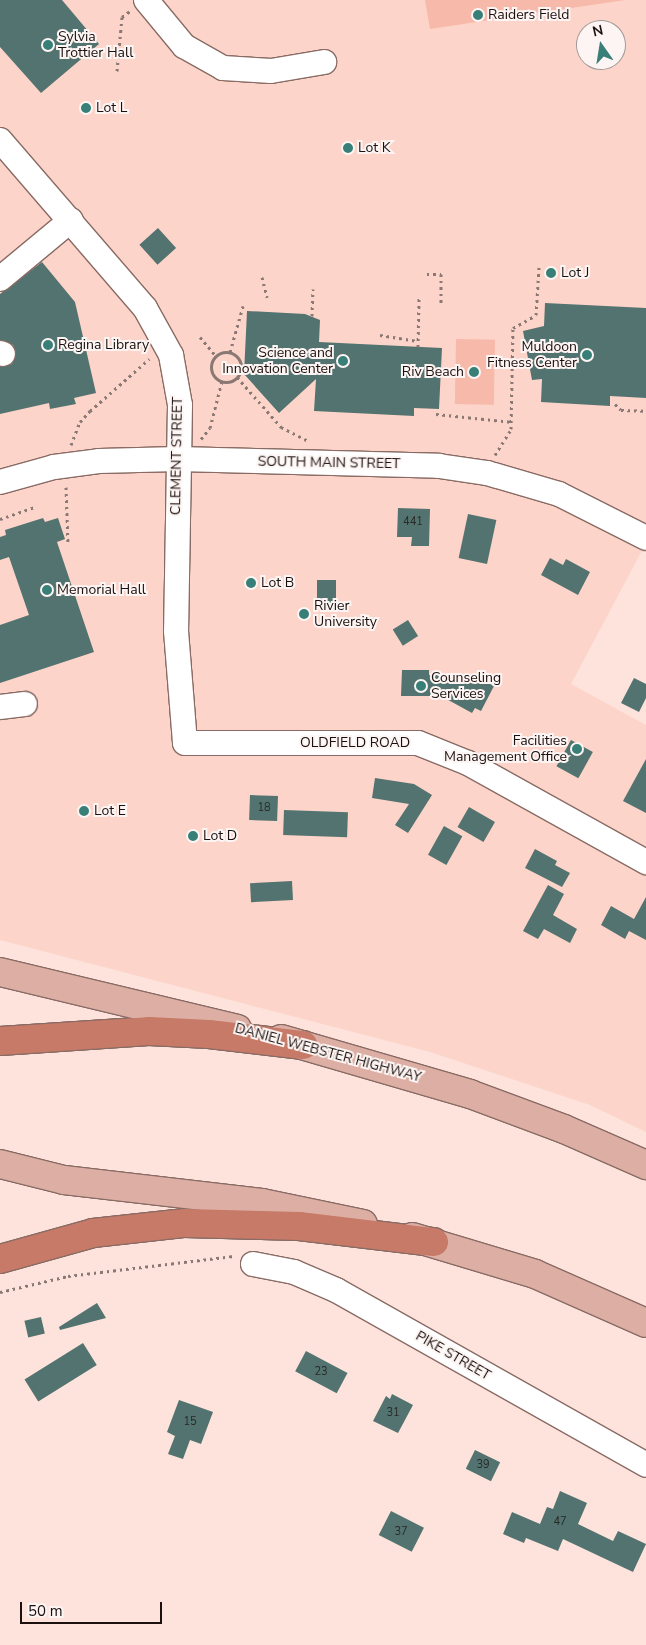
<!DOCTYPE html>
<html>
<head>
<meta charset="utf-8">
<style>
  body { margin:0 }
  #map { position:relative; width:646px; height:1645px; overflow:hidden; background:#fde3dc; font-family:"Nunito Sans",sans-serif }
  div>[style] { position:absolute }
  .built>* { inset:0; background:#fdd4c9 }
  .green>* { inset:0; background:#f6b9aa; transform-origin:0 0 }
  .building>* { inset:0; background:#52736f; transform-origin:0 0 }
  .path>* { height:3px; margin-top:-1.5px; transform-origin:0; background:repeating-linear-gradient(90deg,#8a7874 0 2.5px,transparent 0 6.5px) }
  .path>.ring { margin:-1.5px; padding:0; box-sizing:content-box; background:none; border:3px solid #8a7874; border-radius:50% }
  .roads { filter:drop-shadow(1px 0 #886b64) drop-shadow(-1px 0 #886b64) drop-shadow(0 1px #886b64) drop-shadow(0 -1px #886b64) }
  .minor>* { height:24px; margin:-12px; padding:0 12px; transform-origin:12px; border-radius:12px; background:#fff }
  .major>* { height:28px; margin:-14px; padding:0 14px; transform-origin:14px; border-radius:14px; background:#ddafa4 }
  .highway>* { height:28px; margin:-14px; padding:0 14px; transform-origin:14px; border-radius:14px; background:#c67a67 }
  .dots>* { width:14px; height:14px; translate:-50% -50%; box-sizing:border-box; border:2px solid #fcf5f3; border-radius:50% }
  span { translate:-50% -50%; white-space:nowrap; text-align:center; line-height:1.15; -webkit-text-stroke:4px #fcf5f3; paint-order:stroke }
  .number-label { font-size:11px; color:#292926 }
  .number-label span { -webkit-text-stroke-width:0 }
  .poi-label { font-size:14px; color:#1b100e }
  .left { translate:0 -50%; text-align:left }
  .right { translate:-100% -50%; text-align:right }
  .street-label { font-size:14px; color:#1b100e }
  .north { position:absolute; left:576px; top:20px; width:50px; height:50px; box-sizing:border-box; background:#fcf5f3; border:1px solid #a29997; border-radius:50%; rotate:347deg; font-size:14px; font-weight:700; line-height:20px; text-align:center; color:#1b100e }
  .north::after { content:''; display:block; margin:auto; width:18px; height:22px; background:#387f77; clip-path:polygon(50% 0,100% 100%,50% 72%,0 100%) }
  .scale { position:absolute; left:20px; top:1602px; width:142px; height:22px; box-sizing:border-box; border:2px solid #1b100e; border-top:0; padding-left:6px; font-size:15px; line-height:18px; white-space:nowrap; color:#1b100e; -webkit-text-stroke:4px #fcf5f3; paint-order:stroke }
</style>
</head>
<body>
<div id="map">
  <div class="built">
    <i style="clip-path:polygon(evenodd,0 0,646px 0,646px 543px,571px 684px,646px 725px,646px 1132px,590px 1105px,430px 1052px,0 940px,0 0,586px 30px,616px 30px,616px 60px,586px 60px,586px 30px)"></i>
  </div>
  <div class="green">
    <i style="clip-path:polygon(425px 0,625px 0,430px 29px)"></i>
    <i style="left:456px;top:339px;width:39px;height:65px;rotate:1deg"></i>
  </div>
  <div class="building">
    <i style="clip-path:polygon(0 0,62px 0,99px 44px,41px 93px,0 47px)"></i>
    <i style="left:158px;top:228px;width:27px;height:25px;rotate:48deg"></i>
    <i style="clip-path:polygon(42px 262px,75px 302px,96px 393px,74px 398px,76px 404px,50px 409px,49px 403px,0 414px,0 367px,12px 364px,16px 352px,13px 345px,0 340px,0 294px)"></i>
    <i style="clip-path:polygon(545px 303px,646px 308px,646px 398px,610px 396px,610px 406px,541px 402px,542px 379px,532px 380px,523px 331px,544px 326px)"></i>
    <i style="clip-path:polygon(247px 311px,305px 314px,320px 320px,319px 342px,442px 348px,439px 409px,414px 408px,414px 416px,314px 411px,316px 379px,279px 413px,244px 374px)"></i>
    <i style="clip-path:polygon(398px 508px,430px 509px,429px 546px,411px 546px,412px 537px,397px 537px)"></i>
    <i style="left:468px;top:514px;width:29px;height:45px;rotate:12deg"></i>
    <i style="clip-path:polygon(43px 518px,45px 522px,58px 518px,65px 539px,57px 542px,94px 652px,0 683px,0 625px,29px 615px,9px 557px,0 560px,0 537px,6px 535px,5px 530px)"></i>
    <i style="clip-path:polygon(550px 558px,563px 565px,566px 559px,590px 572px,578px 595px,541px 575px)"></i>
    <i style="left:317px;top:580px;width:19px;height:26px"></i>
    <i style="left:408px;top:620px;width:19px;height:18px;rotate:58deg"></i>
    <i style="clip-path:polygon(402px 670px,429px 670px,429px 675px,460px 675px,474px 683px,477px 677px,494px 686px,481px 711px,475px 708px,472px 713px,441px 696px,401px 696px)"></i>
    <i style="clip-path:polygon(634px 678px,646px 684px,646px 698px,639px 712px,621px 703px)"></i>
    <i style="left:571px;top:740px;width:25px;height:30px;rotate:29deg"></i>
    <i style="clip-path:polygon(646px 759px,646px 813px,623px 801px)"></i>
    <i style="clip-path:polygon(375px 778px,414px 784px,432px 795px,408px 833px,395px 825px,409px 804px,372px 798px)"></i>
    <i style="left:250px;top:795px;width:28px;height:25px;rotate:2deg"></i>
    <i style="left:469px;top:807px;width:30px;height:23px;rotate:30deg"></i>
    <i style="left:284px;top:810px;width:64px;height:25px;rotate:2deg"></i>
    <i style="left:444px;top:826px;width:21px;height:33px;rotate:29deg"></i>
    <i style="clip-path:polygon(535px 849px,557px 861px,555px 865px,570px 873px,562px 887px,525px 868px)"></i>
    <i style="left:292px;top:881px;width:19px;height:42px;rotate:87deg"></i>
    <i style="clip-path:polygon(548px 885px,564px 894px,553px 915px,577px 929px,570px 943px,544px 929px,538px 939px,523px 931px)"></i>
    <i style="clip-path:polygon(646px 897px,646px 940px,629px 931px,625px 939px,601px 925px,611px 906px,634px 919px)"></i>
    <i style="clip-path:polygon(97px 1303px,106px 1318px,60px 1330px,59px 1327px)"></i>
    <i style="left:41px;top:1317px;width:17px;height:17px;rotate:77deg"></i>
    <i style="left:83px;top:1343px;width:26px;height:69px;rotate:58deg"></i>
    <i style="left:306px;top:1351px;width:47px;height:23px;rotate:28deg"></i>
    <i style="clip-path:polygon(392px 1394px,413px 1405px,398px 1433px,373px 1421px,386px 1396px,390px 1399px)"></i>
    <i style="clip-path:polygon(179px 1400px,213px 1412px,201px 1444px,190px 1440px,183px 1459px,168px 1454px,175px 1436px,167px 1432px)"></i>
    <i style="left:475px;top:1450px;width:28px;height:21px;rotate:26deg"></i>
    <i style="clip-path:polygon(560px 1491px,587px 1503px,578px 1524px,613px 1541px,618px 1531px,646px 1544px,633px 1572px,563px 1539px,558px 1551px,526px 1538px,524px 1543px,503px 1534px,512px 1512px,540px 1524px,547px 1507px,553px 1509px)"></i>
    <i style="left:391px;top:1511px;width:37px;height:27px;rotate:27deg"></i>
  </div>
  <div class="path">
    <i style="left:117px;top:71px;width:54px;rotate:-84.7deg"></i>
    <i style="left:122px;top:17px;width:10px;rotate:-37deg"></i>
    <i style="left:427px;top:274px;width:14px"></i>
    <i style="left:441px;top:274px;width:30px;rotate:90deg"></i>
    <i style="left:262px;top:277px;width:21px;rotate:76deg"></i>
    <i style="left:312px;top:316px;width:27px;rotate:-88deg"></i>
    <i style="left:380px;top:335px;width:38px;rotate:9deg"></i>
    <i style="left:200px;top:337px;width:25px;rotate:50deg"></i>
    <i style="left:418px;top:347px;width:49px;rotate:-88.8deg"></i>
    <i style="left:230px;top:352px;width:48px;rotate:-74.2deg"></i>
    <i class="ring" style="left:211px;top:352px;width:27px;height:27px"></i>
    <i style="left:237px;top:377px;width:67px;rotate:48.7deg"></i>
    <i style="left:281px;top:427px;width:31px;rotate:27deg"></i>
    <i style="left:615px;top:404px;width:8px;rotate:45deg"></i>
    <i style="left:621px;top:410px;width:25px;rotate:2deg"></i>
    <i style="left:436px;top:414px;width:76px;rotate:6deg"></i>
    <i style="left:201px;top:439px;width:14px;rotate:-51deg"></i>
    <i style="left:210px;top:428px;width:49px;rotate:-75.7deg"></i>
    <i style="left:71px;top:445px;width:25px;rotate:-69deg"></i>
    <i style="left:80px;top:422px;width:15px;rotate:-48deg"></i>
    <i style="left:90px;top:411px;width:79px;rotate:-41.4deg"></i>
    <i style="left:495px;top:455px;width:31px;rotate:-58deg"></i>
    <i style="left:511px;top:429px;width:101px;rotate:-88.9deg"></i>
    <i style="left:513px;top:328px;width:26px;rotate:-29deg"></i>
    <i style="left:536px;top:315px;width:48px;rotate:-86.4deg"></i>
    <i style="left:66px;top:487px;width:56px;rotate:88deg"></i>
    <i style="left:0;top:519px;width:37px;rotate:-19deg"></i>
    <i style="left:0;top:1292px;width:70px;rotate:-13.2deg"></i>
    <i style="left:68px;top:1276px;width:167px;rotate:-6.9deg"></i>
  </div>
  <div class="roads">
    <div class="minor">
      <i style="left:146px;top:0;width:60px;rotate:50.4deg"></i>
      <i style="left:184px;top:46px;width:45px;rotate:29.4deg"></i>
      <i style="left:223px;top:68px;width:48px;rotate:3.6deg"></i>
      <i style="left:271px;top:71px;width:54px;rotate:-9.6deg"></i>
      <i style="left:0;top:140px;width:222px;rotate:49.2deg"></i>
      <i style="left:145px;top:308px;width:54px;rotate:61deg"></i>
      <i style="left:171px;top:355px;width:51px;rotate:79.8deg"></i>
      <i style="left:180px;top:405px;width:226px;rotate:91deg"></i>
      <i style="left:176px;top:631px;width:112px;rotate:85.4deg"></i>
      <i style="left:185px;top:743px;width:233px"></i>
      <i style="left:418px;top:743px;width:54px;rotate:21.8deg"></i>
      <i style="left:468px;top:763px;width:204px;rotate:29.1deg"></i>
      <i style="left:0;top:279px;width:92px;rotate:-39.7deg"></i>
      <i style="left:0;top:353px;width:3px;rotate:18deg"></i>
      <i style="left:0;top:482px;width:56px;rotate:-15.5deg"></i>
      <i style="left:54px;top:467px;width:45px;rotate:-7.6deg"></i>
      <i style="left:99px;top:461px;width:79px;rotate:-1.5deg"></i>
      <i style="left:178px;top:459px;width:261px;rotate:1.5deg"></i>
      <i style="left:439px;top:466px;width:49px;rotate:8.3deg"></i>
      <i style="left:487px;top:473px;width:75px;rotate:16.3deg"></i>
      <i style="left:559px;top:494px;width:97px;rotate:26.8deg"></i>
      <i style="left:0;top:707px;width:25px;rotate:-7deg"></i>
      <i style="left:253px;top:1264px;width:42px;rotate:11deg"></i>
      <i style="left:294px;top:1272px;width:46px;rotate:23.2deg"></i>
      <i style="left:336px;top:1290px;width:356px;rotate:29.4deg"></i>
    </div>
    <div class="major">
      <i style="left:0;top:972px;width:244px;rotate:13.5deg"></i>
      <i style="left:281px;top:1039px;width:197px;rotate:16.2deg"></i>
      <i style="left:470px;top:1094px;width:100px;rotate:20.4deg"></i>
      <i style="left:564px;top:1129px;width:90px;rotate:23.7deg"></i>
      <i style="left:0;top:1164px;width:66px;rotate:14deg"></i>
      <i style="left:64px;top:1180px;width:199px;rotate:6.6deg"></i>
      <i style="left:262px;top:1203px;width:103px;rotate:11.7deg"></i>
      <i style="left:412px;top:1237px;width:128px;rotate:16.7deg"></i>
      <i style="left:535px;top:1274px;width:121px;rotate:23.8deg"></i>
    </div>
    <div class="highway">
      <i style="left:0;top:1041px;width:149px;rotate:-3.8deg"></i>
      <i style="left:149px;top:1031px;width:60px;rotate:2.9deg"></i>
      <i style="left:209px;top:1034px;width:95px;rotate:6.7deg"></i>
      <i style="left:0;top:1259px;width:97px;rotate:-15.6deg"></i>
      <i style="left:93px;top:1233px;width:93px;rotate:-6.2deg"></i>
      <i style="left:185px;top:1223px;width:114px;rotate:1.5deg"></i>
      <i style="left:299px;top:1226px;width:136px;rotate:6.8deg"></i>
    </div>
  </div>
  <div class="dots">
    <i style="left:478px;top:15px;background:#387f77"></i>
    <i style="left:48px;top:45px;background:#387f77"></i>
    <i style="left:86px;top:108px;background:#387f77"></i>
    <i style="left:348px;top:148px;background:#387f77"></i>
    <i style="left:551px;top:273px;background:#387f77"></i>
    <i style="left:48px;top:345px;background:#387f77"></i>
    <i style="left:587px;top:355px;background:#387f77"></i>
    <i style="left:343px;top:361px;background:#387f77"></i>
    <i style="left:474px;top:372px;background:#387f77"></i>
    <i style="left:251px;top:583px;background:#387f77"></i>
    <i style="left:47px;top:590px;background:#387f77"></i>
    <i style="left:304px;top:614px;background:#387f77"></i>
    <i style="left:421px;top:686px;background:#387f77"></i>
    <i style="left:577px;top:749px;background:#387f77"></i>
    <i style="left:84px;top:811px;background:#387f77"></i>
    <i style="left:193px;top:836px;background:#387f77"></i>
  </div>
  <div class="number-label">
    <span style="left:413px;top:522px">441</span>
    <span style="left:264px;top:808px">18</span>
    <span style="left:321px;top:1372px">23</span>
    <span style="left:393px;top:1413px">31</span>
    <span style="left:190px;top:1422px">15</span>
    <span style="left:483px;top:1465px">39</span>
    <span style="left:560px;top:1522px">47</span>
    <span style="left:401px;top:1532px">37</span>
  </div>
  <div class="poi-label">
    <span class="left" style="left:488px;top:15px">Raiders Field</span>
    <span class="left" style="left:58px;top:45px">Sylvia<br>Trottier Hall</span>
    <span class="left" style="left:96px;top:108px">Lot L</span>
    <span class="left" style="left:358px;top:148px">Lot K</span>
    <span class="left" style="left:561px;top:273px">Lot J</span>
    <span class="left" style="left:58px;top:345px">Regina Library</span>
    <span class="right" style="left:577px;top:355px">Muldoon<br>Fitness Center</span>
    <span class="right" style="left:333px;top:361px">Science and<br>Innovation Center</span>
    <span class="right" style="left:464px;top:372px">Riv Beach</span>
    <span class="left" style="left:261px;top:583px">Lot B</span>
    <span class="left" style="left:57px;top:590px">Memorial Hall</span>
    <span class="left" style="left:314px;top:614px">Rivier<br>University</span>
    <span class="left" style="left:431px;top:686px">Counseling<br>Services</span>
    <span class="right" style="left:567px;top:749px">Facilities<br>Management Office</span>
    <span class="left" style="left:94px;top:811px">Lot E</span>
    <span class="left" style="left:203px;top:836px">Lot D</span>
  </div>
  <div class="street-label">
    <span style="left:177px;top:456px;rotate:-89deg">CLEMENT STREET</span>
    <span style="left:329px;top:463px;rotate:1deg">SOUTH MAIN STREET</span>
    <span style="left:355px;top:743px">OLDFIELD ROAD</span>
    <span style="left:328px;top:1053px;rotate:15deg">DANIEL WEBSTER HIGHWAY</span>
    <span style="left:453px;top:1356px;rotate:30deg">PIKE STREET</span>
  </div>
  <div class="north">N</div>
  <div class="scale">50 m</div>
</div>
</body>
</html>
